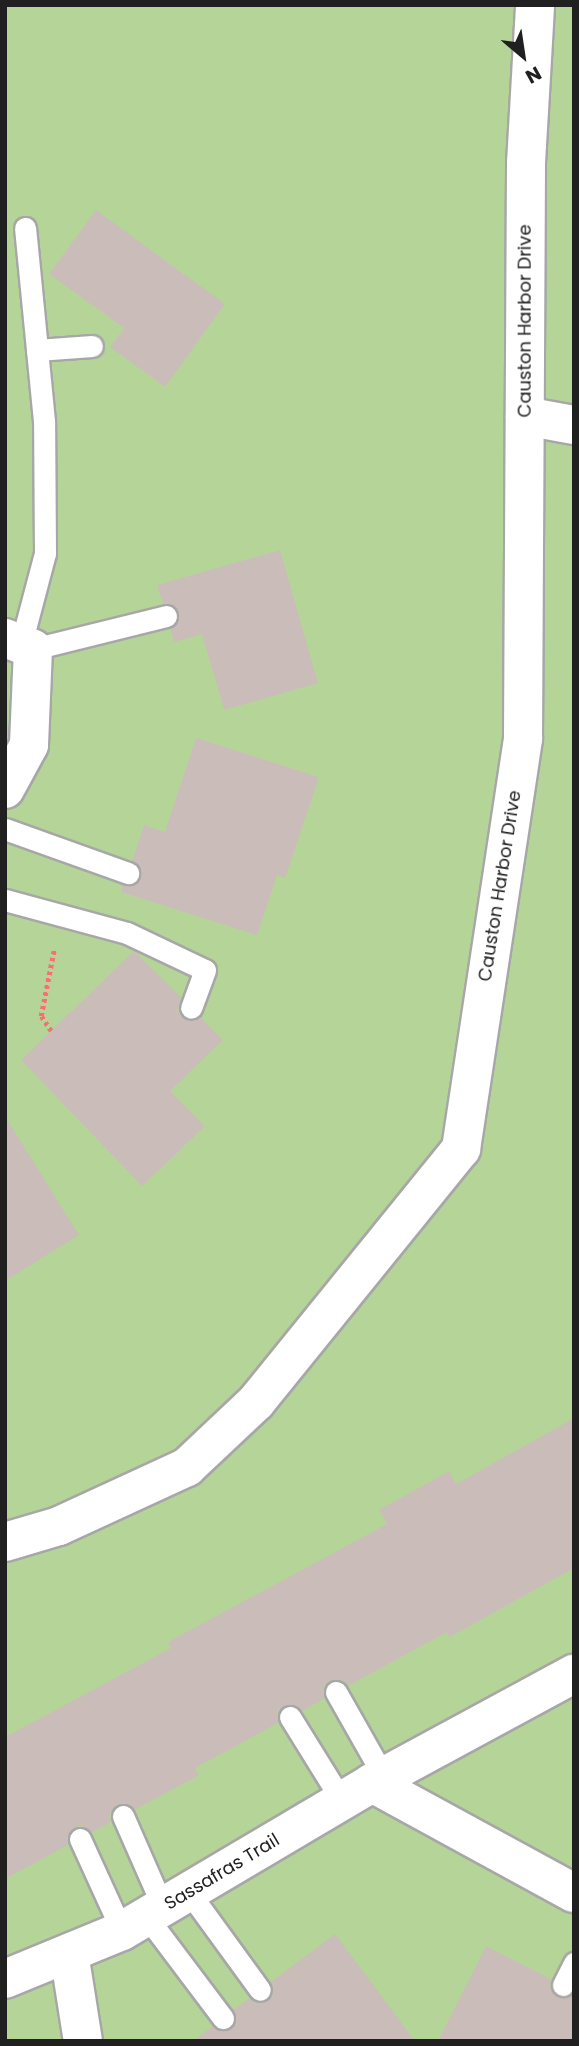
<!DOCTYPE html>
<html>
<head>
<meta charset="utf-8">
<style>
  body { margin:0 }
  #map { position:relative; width:579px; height:2046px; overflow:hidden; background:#f2ece6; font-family:Poppins,sans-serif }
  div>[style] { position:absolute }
  .forest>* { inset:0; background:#b4d597; transform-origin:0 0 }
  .building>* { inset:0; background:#cabdb9 }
  .path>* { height:4.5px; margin-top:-2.25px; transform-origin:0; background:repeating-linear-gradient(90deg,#ff6a74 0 3.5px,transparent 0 7px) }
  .roads { filter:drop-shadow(2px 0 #a7a7a7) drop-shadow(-2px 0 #a7a7a7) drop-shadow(0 2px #a7a7a7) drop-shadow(0 -2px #a7a7a7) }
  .service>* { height:21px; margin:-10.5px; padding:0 10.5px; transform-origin:10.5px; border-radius:10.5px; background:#fff }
  .minor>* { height:38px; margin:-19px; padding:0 19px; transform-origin:19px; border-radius:19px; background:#fff }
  span { translate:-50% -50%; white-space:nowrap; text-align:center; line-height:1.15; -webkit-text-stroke:6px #fff; paint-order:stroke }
  .street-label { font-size:18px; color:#202020 }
  .frame { position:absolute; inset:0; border:7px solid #202020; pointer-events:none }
  .north { position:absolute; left:488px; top:21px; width:70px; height:70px; -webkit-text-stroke:5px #fff; paint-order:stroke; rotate:151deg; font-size:19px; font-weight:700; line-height:28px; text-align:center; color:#202020 }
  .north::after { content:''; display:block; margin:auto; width:24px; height:32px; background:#202020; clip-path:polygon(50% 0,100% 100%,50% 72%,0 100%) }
</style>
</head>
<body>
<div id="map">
  <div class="forest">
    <i style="left:5px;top:5px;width:569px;height:2036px"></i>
  </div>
  <div class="building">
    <i style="clip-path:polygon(96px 210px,225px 304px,165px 387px,110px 347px,124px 328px,49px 274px)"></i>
    <i style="clip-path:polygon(280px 550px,318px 683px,224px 710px,202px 634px,174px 642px,170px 628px,178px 620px,178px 612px,170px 604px,163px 603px,157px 585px)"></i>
    <i style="clip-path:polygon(196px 738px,319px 777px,285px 878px,277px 875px,257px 935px,121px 892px,122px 885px,131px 886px,141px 877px,138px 865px,132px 861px,144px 825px,165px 832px)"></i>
    <i style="clip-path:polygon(134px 951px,181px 997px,178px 1010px,181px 1017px,193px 1021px,200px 1017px,223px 1040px,170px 1091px,205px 1126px,142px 1186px,21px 1060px)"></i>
    <i style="clip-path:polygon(5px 1116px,79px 1235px,5px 1281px)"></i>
    <i style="clip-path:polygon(574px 1418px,574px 1568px,450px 1637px,447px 1632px,348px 1686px,342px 1680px,330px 1680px,324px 1686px,325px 1698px,302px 1711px,296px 1705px,284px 1706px,278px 1711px,278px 1723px,195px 1768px,199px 1775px,134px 1810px,125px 1803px,117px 1804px,110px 1814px,111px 1822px,91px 1833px,82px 1826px,74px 1827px,67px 1837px,68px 1845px,5px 1879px,5px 1737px,171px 1648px,168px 1642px,387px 1524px,379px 1510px,449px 1471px,456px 1484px)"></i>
    <i style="clip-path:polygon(335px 1934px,415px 2041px,193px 2041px,213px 2026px,219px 2030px,230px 2029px,235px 2022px,233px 2010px,250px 1998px,261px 2003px,268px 2000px,273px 1989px,271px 1982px)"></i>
    <i style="clip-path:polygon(486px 1946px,551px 1979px,550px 1986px,557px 1996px,564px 1998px,574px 1992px,574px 2041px,438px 2041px)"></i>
  </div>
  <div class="path">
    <i style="left:51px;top:1031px;width:18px;rotate:-124deg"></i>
    <i style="left:41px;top:1016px;width:67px;rotate:-78.9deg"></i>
  </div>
  <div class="roads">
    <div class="service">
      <i style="left:37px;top:350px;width:55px;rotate:-4.2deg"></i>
      <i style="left:21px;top:644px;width:94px;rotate:-75.2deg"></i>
      <i style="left:45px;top:553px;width:132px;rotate:-90.4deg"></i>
      <i style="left:44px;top:421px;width:194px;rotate:-95.6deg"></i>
      <i style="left:33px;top:649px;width:137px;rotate:-13.9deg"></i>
      <i style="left:5px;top:829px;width:131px;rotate:19.7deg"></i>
      <i style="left:5px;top:900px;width:126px;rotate:15.1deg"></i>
      <i style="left:127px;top:933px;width:86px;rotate:25.4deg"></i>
      <i style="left:205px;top:970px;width:40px;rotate:110.2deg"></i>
      <i style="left:336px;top:1692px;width:98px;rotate:60.5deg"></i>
      <i style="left:290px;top:1717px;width:99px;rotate:58.2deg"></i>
      <i style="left:123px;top:1816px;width:99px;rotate:66.3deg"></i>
      <i style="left:80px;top:1839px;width:101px;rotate:65.5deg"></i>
      <i style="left:188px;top:1891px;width:122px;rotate:54deg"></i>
      <i style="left:146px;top:1916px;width:128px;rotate:53deg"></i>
      <i style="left:563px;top:1985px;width:25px;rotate:-63deg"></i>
    </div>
    <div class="minor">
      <i style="left:525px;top:416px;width:50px;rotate:10.4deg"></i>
      <i style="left:5px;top:638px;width:30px;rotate:21deg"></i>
      <i style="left:33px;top:649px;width:96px;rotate:92.4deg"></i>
      <i style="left:29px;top:745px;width:50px;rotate:118.6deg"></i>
      <i style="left:5px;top:1542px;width:56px;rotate:-16.5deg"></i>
      <i style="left:59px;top:1526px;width:141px;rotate:-24.7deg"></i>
      <i style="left:187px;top:1467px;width:95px;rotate:-43.3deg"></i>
      <i style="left:256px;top:1402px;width:326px;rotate:-51deg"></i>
      <i style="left:461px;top:1149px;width:415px;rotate:-81.4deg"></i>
      <i style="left:523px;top:739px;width:576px;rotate:-89.7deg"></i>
      <i style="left:526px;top:163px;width:158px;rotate:-86.7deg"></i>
      <i style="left:372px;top:1783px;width:230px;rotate:28.6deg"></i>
      <i style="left:69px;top:1953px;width:89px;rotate:81deg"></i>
      <i style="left:5px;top:1979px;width:126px;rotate:-22.3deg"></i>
      <i style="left:122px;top:1931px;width:291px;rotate:-30.6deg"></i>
      <i style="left:372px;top:1783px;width:230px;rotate:-28.4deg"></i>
    </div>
  </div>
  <div class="street-label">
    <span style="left:525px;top:321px;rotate:-90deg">Causton Harbor Drive</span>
    <span style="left:500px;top:886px;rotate:-81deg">Causton Harbor Drive</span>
    <span style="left:222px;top:1872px;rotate:-31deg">Sassafras Trail</span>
  </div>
  <div class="frame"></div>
  <div class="north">N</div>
</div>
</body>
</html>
